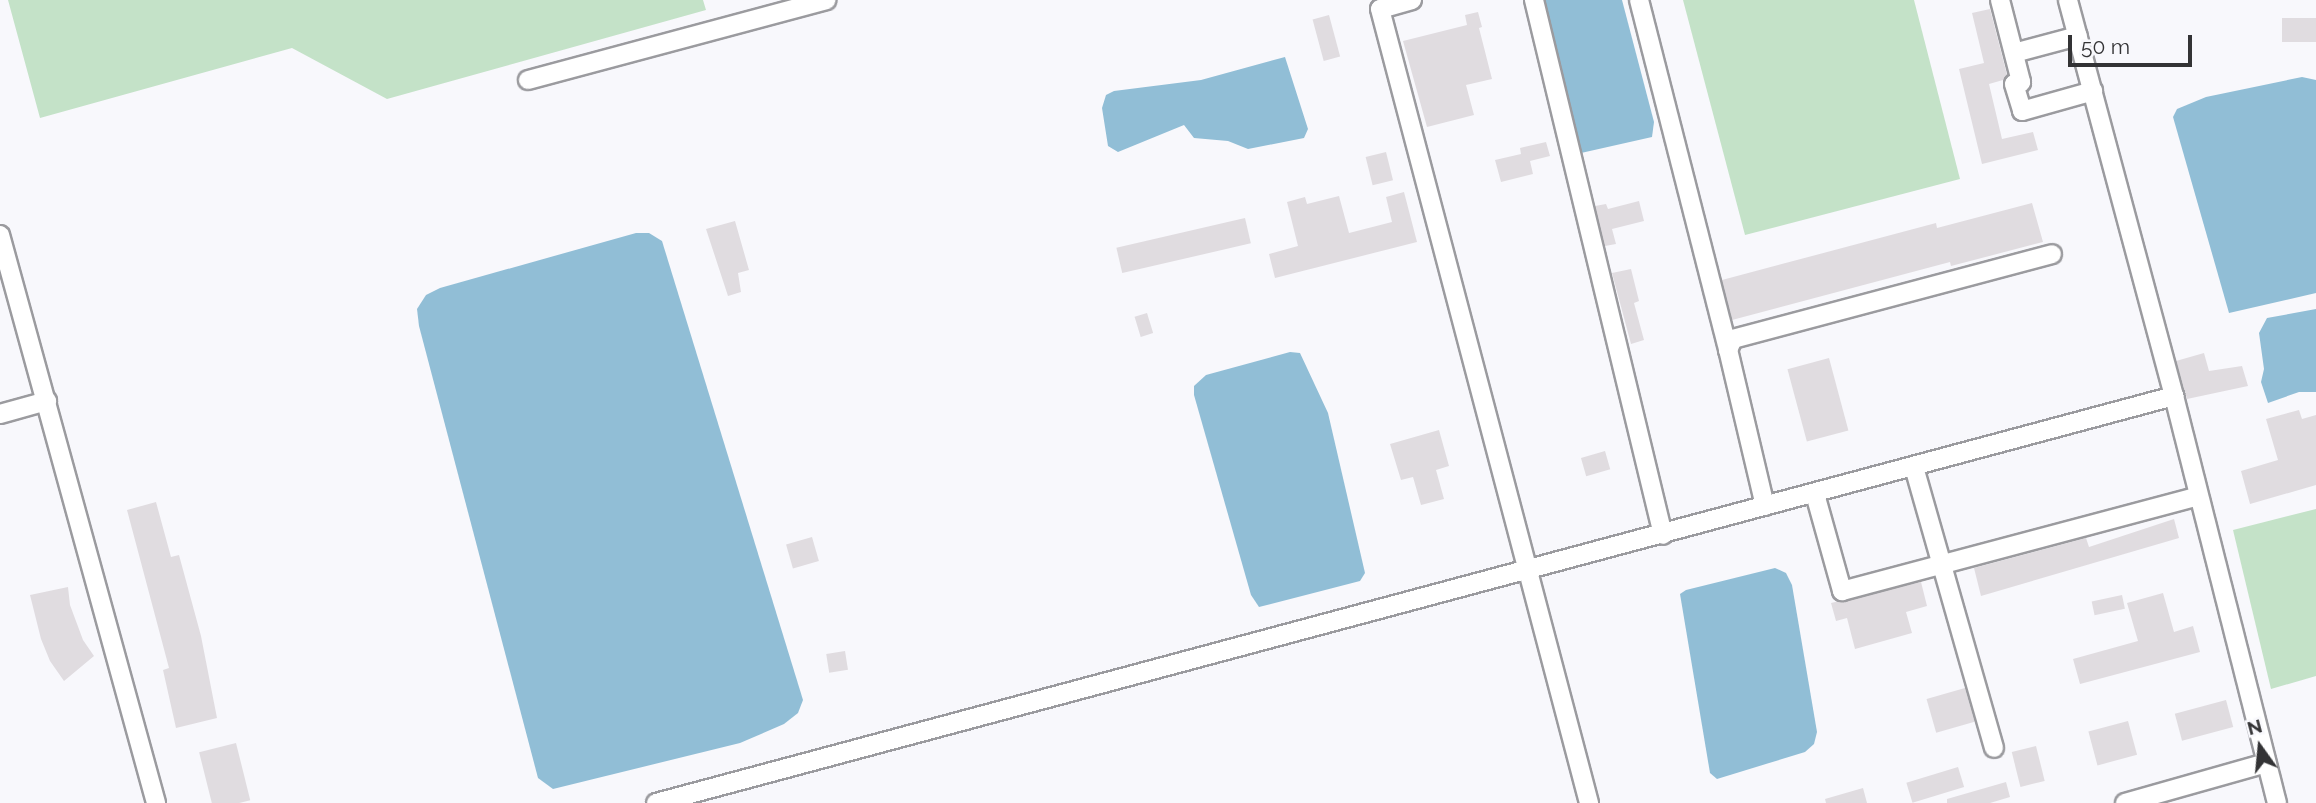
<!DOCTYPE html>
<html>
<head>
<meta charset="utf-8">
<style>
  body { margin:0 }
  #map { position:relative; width:2316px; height:803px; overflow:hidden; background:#f8f8fc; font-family:Raleway,sans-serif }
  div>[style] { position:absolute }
  .green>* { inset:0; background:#c4e2c8 }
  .water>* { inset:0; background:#91bed6 }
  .building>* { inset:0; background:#e0dce0; transform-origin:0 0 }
  .roads { filter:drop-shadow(2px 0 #9b9b9f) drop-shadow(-2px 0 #9b9b9f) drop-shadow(0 2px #9b9b9f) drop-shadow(0 -2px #9b9b9f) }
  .minor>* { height:18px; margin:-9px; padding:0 9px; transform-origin:9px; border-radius:9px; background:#fff }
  span { translate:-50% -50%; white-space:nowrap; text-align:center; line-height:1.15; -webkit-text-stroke:7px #f8f8fc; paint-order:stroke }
  .north { position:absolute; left:2225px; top:712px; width:70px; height:70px; -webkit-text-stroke:5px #f8f8fc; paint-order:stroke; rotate:345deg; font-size:19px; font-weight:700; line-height:28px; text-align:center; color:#333335 }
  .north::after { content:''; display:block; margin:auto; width:24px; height:32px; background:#333335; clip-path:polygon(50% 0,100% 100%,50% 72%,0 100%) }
  .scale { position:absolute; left:2068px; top:35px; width:124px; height:32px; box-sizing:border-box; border:4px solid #333335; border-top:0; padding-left:9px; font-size:21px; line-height:24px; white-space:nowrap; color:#333335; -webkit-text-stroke:5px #f8f8fc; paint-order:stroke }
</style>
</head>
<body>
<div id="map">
  <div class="green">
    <i style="clip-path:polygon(8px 0,703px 0,706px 10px,387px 99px,292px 48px,40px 118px)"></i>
    <i style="clip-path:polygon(1683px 0,1914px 0,1960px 179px,1745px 235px)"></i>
    <i style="clip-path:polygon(2316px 509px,2316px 676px,2271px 689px,2233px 530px)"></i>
  </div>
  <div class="water">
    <i style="clip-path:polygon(1543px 0,1622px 0,1654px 122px,1652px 137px,1581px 153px)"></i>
    <i style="clip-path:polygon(1285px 57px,1308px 129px,1304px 138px,1248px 149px,1228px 141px,1194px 138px,1184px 125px,1118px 152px,1108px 146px,1102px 108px,1106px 95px,1114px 91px,1201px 80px)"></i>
    <i style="clip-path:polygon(2302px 77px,2316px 80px,2316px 293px,2229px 313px,2173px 117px,2177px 109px,2206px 97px)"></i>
    <i style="clip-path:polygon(636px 233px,649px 233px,662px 241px,803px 700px,798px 713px,784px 724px,740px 743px,553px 789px,538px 778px,419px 326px,417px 309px,426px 295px,440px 288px)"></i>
    <i style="clip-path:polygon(2316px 309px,2316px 392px,2299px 392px,2268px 403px,2261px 382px,2264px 369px,2259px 333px,2267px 318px)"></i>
    <i style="clip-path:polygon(1290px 352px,1300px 353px,1328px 413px,1365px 573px,1360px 581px,1259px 607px,1251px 595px,1194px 395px,1194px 386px,1206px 375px)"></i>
    <i style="clip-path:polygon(1775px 568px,1786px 573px,1792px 585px,1817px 732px,1814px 744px,1805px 752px,1717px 779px,1710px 773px,1680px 594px,1686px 590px)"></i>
  </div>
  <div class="building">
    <i style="clip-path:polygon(1990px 9px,2007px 75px,2003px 80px,1989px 84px,2002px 139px,2033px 132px,2038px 150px,1982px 164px,1959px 69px,1984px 63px,1972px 13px)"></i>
    <i style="clip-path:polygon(1478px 12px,1482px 27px,1479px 28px,1492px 79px,1466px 85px,1474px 115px,1427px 127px,1403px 41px,1467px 25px,1465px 15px)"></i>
    <i style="left:1329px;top:15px;width:43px;height:17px;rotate:75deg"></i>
    <i style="left:2316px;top:18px;width:24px;height:34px;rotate:90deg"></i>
    <i style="clip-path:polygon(1546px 142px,1550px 156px,1530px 161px,1533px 174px,1501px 182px,1495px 160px,1521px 154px,1520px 148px)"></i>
    <i style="left:1386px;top:152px;width:29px;height:21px;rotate:76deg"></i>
    <i style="clip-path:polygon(1404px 192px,1417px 242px,1275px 278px,1269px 254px,1298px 246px,1287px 202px,1305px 197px,1307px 204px,1339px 196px,1349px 233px,1392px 222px,1386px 197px)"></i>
    <i style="clip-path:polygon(1639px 201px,1644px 221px,1612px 229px,1616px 244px,1605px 246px,1595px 206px,1606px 204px,1608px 209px)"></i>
    <i style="clip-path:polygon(2032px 203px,2043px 242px,1951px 266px,1950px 262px,1732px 320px,1722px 280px,1936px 223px,1937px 228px)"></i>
    <i style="left:1245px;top:218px;width:26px;height:132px;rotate:77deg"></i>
    <i style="clip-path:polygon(735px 221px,749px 270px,738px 273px,741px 292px,728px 296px,706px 229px)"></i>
    <i style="clip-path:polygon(1631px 269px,1639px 301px,1634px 303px,1644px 340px,1631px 344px,1612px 273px)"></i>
    <i style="left:1147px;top:313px;width:21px;height:13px;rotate:73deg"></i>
    <i style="clip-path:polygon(2204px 353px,2209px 371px,2242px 366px,2248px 386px,2187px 399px,2176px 361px)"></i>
    <i style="left:1829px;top:358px;width:75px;height:43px;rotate:75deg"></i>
    <i style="clip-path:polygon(2299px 410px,2302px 419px,2316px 415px,2316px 485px,2250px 504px,2241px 471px,2278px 460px,2266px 419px)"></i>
    <i style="clip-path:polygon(1439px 430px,1449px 466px,1436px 470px,1444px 499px,1421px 505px,1413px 477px,1401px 480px,1390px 444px)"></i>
    <i style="left:1605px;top:451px;width:19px;height:25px;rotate:74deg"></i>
    <i style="clip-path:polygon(156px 502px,171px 557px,179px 555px,201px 636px,217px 718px,176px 728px,163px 670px,169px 668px,127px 510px)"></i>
    <i style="clip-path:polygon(2174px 519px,2179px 538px,1981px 596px,1974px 568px,2086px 538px,2089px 547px)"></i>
    <i style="left:812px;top:537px;width:25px;height:27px;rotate:74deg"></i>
    <i style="clip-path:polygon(1921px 582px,1927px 606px,1906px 612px,1912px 633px,1855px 649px,1847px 618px,1836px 621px,1831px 603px)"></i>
    <i style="clip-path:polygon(68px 587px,70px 605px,83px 640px,94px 656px,64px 681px,50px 661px,41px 639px,30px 595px)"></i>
    <i style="clip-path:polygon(2163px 593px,2174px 632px,2193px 626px,2200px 652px,2080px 684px,2073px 659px,2138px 641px,2127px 603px)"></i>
    <i style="left:2122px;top:595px;width:14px;height:31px;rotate:78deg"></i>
    <i style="left:845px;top:651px;width:19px;height:19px;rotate:81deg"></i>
    <i style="left:1965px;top:688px;width:35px;height:40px;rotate:74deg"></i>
    <i style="left:2226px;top:700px;width:28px;height:53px;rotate:75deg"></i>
    <i style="left:2128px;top:721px;width:35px;height:41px;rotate:75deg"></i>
    <i style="left:236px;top:743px;width:59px;height:38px;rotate:76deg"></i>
    <i style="left:2036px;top:746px;width:36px;height:25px;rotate:76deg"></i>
    <i style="left:1958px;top:767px;width:21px;height:54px;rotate:73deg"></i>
    <i style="clip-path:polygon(2006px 782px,2010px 797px,1990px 803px,1947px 803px,1947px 799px)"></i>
    <i style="clip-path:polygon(1863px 788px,1867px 803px,1826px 803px,1825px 799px)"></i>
  </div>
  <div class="roads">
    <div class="minor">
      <i style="left:1412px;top:0;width:33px;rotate:164deg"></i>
      <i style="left:1380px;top:9px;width:821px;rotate:75.25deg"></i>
      <i style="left:1534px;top:0;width:550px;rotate:76.44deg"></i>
      <i style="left:1639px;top:0;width:361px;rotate:75.7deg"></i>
      <i style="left:2000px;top:0;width:85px;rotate:75.6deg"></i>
      <i style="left:2021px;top:82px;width:7px;rotate:164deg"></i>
      <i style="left:2014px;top:84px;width:28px;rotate:73deg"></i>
      <i style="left:2022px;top:111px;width:74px;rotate:-15.7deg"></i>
      <i style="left:2014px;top:53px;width:66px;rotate:-14.9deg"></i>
      <i style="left:528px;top:80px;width:309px;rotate:-15deg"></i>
      <i style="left:0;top:235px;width:589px;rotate:74.64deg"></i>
      <i style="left:2174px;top:396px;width:420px;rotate:75.8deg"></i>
      <i style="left:0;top:414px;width:49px;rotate:-15.5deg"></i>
      <i style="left:1914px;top:467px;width:292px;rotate:74.1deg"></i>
      <i style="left:1815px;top:494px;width:101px;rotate:74.4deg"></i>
      <i style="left:1842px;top:591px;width:369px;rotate:-14.9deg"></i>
      <i style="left:1765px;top:506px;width:160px;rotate:-103.3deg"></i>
      <i style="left:1728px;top:350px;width:12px;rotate:-66deg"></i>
      <i style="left:1733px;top:339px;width:330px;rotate:-14.9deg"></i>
      <i style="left:656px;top:803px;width:1572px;rotate:-15.01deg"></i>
      <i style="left:2174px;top:396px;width:410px;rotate:-105deg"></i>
      <i style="left:2125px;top:803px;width:147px;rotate:-15.8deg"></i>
    </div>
  </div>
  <div class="north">N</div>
  <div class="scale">50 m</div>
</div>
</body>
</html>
